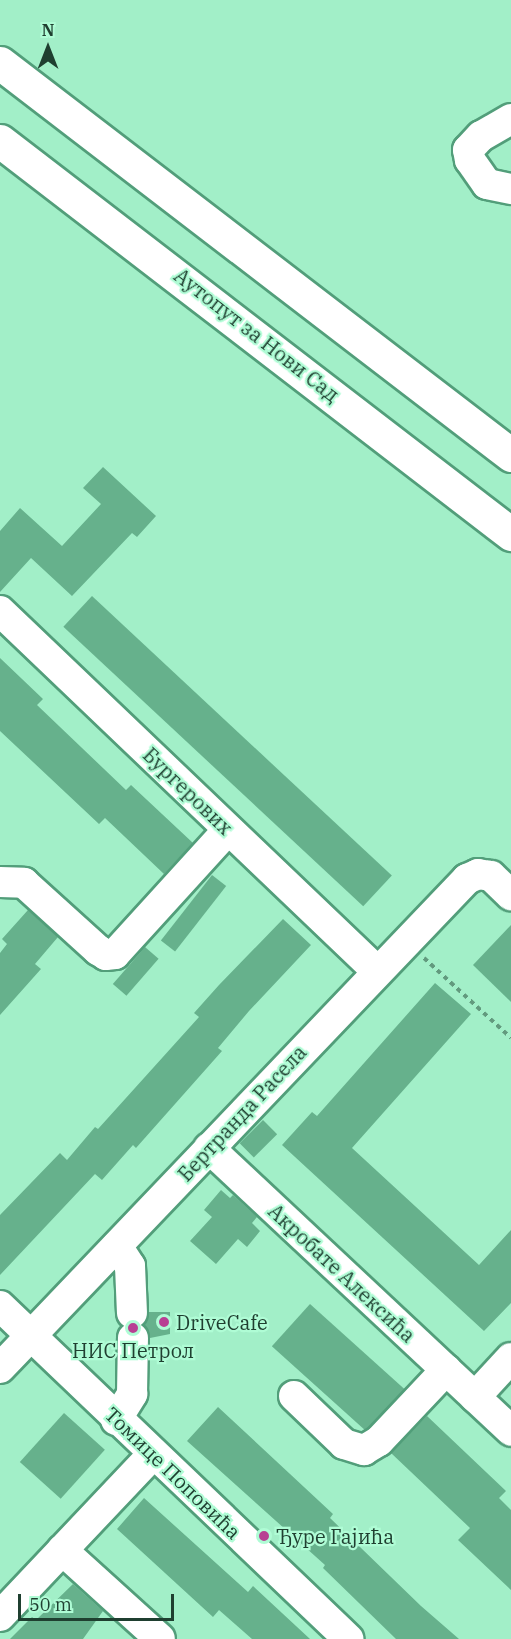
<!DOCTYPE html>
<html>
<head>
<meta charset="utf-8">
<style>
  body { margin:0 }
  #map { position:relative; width:511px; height:1639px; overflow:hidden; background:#a2efc8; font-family:"IBM Plex Serif",serif }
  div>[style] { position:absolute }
  .building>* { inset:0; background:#66b18c; transform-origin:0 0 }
  .path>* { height:4px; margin-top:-2px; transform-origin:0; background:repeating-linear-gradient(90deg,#629a7e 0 4.5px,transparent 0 9px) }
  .roads { filter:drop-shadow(2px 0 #529e7a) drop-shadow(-2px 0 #529e7a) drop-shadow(0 2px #529e7a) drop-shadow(0 -2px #529e7a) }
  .minor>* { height:30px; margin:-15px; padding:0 15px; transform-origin:15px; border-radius:15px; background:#fff }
  .major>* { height:33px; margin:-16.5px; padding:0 16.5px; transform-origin:16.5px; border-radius:16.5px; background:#fff }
  .dots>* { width:16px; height:16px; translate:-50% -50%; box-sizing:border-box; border:3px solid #affcd5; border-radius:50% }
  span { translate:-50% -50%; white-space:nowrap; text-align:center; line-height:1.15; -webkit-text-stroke:4.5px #affcd5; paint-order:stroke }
  .street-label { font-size:20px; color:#1f3f30 }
  .poi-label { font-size:20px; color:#1f3f30 }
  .left { translate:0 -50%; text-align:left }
  .north { position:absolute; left:18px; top:18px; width:60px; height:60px; -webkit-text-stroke:4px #affcd5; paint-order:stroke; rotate:0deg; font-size:16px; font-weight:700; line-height:24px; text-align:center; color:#1f3f30 }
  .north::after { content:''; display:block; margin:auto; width:21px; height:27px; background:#1f3f30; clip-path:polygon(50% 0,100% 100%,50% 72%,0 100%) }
  .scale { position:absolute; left:18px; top:1594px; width:156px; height:27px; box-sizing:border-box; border:3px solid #1f3f30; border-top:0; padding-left:8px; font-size:18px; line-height:21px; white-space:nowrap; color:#1f3f30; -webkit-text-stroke:4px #affcd5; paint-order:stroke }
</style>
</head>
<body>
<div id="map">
  <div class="building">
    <i style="clip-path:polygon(103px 467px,156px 516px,137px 537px,132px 533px,72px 596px,31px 558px,0 592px,0 531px,20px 508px,62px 546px,101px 504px,83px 488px)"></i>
    <i style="left:92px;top:596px;width:410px;height:42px;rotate:43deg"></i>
    <i style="clip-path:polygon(0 658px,43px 699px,37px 705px,126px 790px,131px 785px,193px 843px,164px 874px,105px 818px,99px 824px,0 731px)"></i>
    <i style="left:212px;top:875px;width:18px;height:83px;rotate:38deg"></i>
    <i style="clip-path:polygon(28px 910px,58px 937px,35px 964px,41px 969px,0 1015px,0 953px,7px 944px,2px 939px)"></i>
    <i style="clip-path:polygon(283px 919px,311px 945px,249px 1011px,218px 1048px,222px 1051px,136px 1148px,133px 1145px,102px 1180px,95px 1174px,0 1275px,0 1215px,60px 1153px,67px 1160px,95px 1127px,98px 1129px,199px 1017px,194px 1013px,219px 985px)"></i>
    <i style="clip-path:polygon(511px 925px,511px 1002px,473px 965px)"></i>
    <i style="left:145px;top:947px;width:18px;height:49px;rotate:41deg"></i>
    <i style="clip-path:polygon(435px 983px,471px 1014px,352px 1148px,479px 1265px,511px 1230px,511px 1303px,484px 1331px,282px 1145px,312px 1112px,317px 1116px)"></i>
    <i style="left:263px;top:1120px;width:20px;height:33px;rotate:45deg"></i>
    <i style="clip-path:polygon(221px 1190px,230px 1198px,233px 1195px,257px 1217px,252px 1223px,260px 1231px,247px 1247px,238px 1239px,216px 1264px,190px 1241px,212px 1217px,204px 1210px)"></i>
    <i style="left:310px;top:1304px;width:127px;height:57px;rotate:42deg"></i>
    <i style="clip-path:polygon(149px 1312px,170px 1312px,170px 1334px,150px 1338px,144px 1325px)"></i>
    <i style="clip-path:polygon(218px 1407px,333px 1514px,330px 1518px,421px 1606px,459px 1639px,396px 1639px,323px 1568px,325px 1565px,187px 1441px)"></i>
    <i style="left:64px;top:1413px;width:55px;height:66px;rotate:42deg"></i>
    <i style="clip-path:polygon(427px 1416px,506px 1491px,499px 1498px,511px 1510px,511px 1590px,458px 1540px,470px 1528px,391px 1453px)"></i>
    <i style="clip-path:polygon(144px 1498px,248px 1592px,253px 1586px,310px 1639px,252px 1639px,219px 1610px,213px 1617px,117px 1529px)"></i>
    <i style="clip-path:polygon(73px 1584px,103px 1611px,83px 1639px,10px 1639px,32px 1617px,36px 1620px)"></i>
  </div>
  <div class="path">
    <i style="left:424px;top:958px;width:118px;rotate:42.6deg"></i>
  </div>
  <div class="roads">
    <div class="minor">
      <i style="left:511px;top:119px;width:34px;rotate:150deg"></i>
      <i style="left:481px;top:136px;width:19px;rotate:133deg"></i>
      <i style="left:468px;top:150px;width:10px;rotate:79deg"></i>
      <i style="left:470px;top:160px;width:29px;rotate:55deg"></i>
      <i style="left:487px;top:184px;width:25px;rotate:12deg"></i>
      <i style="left:0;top:611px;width:520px;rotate:43.68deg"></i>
      <i style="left:0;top:882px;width:24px;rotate:2deg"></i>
      <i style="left:24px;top:883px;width:100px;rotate:42.2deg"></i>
      <i style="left:98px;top:950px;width:9px;rotate:32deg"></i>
      <i style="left:106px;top:955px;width:9px;rotate:-6deg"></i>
      <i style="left:115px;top:954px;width:168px;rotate:-47.7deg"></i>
      <i style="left:209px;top:1148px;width:414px;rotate:43.1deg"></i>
      <i style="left:117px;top:1246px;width:24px;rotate:57deg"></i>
      <i style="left:130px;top:1266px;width:47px;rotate:87.6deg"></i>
      <i style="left:0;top:1306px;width:482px;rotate:43.7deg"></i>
      <i style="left:0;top:1368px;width:676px;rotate:-46.32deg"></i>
      <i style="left:467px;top:879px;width:12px;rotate:-24deg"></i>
      <i style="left:478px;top:874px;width:13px;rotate:9deg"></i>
      <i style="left:491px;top:876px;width:28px;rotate:44deg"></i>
      <i style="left:294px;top:1396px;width:69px;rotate:43.8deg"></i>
      <i style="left:344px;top:1444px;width:21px;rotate:17deg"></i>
      <i style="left:364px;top:1450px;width:17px;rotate:-31deg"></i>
      <i style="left:379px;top:1441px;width:98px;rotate:-46.7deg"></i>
      <i style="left:475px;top:1397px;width:53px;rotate:-47.3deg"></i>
      <i style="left:116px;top:1420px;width:31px;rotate:-58deg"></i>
      <i style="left:132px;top:1394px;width:56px;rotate:-89deg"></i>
      <i style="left:62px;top:1550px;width:132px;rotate:42.2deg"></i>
      <i style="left:0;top:1616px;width:221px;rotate:-46.6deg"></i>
    </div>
    <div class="major">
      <i style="left:0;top:63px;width:644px;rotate:37.49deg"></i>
      <i style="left:0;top:141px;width:645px;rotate:37.56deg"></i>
    </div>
  </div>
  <div class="dots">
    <i style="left:164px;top:1322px;background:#b83f93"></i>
    <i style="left:133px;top:1328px;background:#b83f93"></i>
    <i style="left:264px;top:1536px;background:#b83f93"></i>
  </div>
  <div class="street-label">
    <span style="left:257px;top:335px;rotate:38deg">Аутопут за Нови Сад</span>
    <span style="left:188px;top:791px;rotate:44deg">Бургерових</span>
    <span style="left:242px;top:1113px;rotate:-47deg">Бертранда Расела</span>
    <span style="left:342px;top:1273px;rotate:43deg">Акробате Алексића</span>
    <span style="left:173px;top:1473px;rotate:44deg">Томице Поповића</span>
  </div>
  <div class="poi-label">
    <span class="left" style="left:176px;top:1322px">DriveCafe</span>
    <span style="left:133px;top:1350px">НИС Петрол</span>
    <span class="left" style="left:276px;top:1536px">Ђуре Гајића</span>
  </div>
  <div class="north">N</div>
  <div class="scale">50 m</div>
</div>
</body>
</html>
